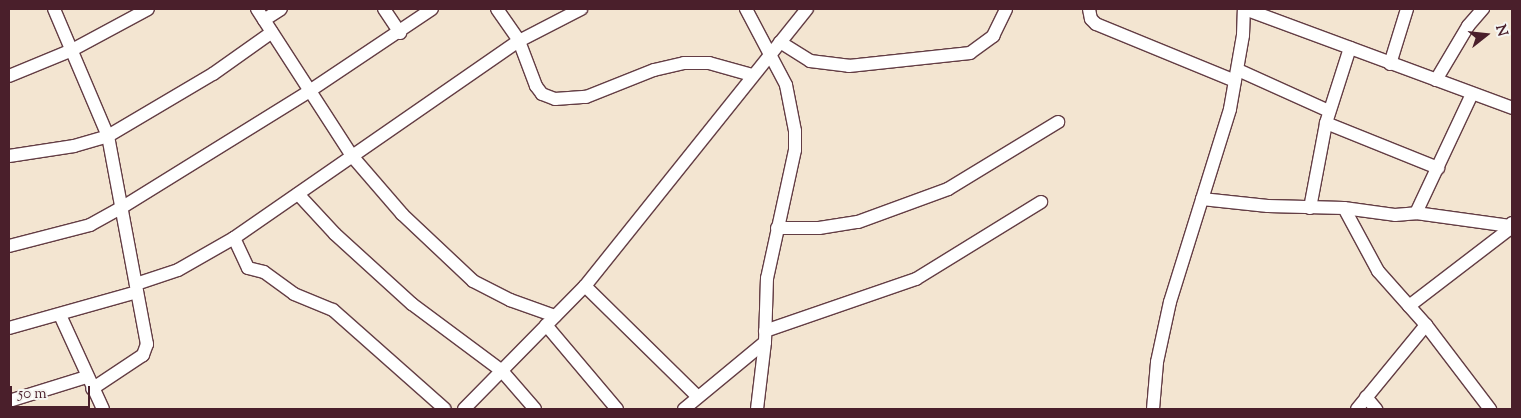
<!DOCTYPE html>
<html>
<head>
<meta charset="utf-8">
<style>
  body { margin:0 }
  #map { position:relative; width:1521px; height:418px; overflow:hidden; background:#f3e5d1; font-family:"Sorts Mill Goudy",serif }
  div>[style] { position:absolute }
  .roads { filter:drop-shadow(1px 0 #633d44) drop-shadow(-1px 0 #633d44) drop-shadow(0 1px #633d44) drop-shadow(0 -1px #633d44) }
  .street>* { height:12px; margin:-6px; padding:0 6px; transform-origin:6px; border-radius:6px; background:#fff }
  span { translate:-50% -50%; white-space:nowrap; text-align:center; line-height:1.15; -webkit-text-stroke:4px #f6f6f2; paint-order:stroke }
  .frame { position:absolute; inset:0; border:10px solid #4a1f2b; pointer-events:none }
  .north { position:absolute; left:1461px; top:10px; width:50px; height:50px; -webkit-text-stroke:4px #f6f6f2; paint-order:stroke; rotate:74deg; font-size:14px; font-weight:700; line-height:20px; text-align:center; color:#4a1f2b }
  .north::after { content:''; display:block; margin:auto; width:18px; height:22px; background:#4a1f2b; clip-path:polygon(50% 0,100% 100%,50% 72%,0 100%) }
  .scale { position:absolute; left:10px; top:386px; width:80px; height:22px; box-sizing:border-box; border:2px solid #4a1f2b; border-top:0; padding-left:6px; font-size:15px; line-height:18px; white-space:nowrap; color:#4a1f2b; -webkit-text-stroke:4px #f6f6f2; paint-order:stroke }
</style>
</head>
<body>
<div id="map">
  <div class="roads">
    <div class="street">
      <i style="left:54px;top:9px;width:138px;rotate:67deg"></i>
      <i style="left:108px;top:136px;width:212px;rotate:79.4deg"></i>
      <i style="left:147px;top:344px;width:12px;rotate:110deg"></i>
      <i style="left:143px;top:355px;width:61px;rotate:146.3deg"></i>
      <i style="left:257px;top:9px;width:175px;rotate:57.1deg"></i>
      <i style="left:352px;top:156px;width:77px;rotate:49.2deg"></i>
      <i style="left:402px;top:214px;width:98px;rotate:43.3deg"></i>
      <i style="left:473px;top:281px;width:42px;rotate:27.2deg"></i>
      <i style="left:510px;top:300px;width:48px;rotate:19.6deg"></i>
      <i style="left:384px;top:9px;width:29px;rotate:56deg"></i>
      <i style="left:497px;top:9px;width:39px;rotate:55deg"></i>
      <i style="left:519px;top:41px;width:48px;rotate:69.3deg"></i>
      <i style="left:536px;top:86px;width:10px;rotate:53deg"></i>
      <i style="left:542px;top:94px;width:14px;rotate:21deg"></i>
      <i style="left:555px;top:99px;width:31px;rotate:-4deg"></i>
      <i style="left:586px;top:97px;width:73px;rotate:-21.7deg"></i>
      <i style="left:654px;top:70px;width:31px;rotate:-13deg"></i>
      <i style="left:684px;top:63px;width:25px"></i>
      <i style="left:709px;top:63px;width:45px;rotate:15.6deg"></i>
      <i style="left:746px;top:9px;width:86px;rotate:62.2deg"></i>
      <i style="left:786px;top:85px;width:47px;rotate:78.9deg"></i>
      <i style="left:795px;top:131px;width:19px;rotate:90deg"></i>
      <i style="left:795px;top:150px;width:131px;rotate:102.3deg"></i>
      <i style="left:767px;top:278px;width:64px;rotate:91.8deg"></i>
      <i style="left:765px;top:342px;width:67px;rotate:96.8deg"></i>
      <i style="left:1089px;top:9px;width:10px;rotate:79deg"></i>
      <i style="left:1091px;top:19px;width:7px;rotate:45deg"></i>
      <i style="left:1096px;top:24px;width:150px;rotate:22.3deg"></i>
      <i style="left:1245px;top:9px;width:285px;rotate:20.3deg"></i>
      <i style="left:264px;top:20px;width:20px;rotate:-33deg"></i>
      <i style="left:780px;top:42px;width:36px;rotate:32deg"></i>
      <i style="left:810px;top:61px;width:39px;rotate:7deg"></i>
      <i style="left:849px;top:66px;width:122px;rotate:-6.1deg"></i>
      <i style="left:970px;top:53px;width:29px;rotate:-36deg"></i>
      <i style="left:993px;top:36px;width:30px;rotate:-64deg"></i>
      <i style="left:1390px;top:64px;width:58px;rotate:-72.8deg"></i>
      <i style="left:1238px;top:70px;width:100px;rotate:24.3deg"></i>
      <i style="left:9px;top:76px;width:68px;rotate:-22.4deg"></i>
      <i style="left:72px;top:50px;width:86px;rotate:-28.3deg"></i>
      <i style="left:1436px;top:80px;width:63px;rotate:-59.3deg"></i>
      <i style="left:1468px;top:26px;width:23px;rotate:-49deg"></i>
      <i style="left:1326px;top:123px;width:121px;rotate:21.9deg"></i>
      <i style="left:9px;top:156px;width:66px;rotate:-8.7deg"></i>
      <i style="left:74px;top:146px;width:35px;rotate:-16deg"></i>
      <i style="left:108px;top:136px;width:122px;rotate:-30.6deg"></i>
      <i style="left:213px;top:74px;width:72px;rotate:-35.4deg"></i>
      <i style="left:298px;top:194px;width:54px;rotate:47.2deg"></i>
      <i style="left:335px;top:234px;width:104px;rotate:42.3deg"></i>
      <i style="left:412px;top:304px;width:112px;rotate:36.7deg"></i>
      <i style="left:502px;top:371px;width:50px;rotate:49deg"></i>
      <i style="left:1202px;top:199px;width:66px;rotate:6.1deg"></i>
      <i style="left:1268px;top:206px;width:76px;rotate:1.5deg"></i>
      <i style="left:1344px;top:208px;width:72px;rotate:61.6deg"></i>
      <i style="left:1378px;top:271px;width:72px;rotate:48.4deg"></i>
      <i style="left:1426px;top:325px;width:106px;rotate:52.7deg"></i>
      <i style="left:1310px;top:208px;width:86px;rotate:-79.3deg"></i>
      <i style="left:1326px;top:123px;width:79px;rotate:-72.3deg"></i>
      <i style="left:1344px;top:208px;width:51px;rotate:7.8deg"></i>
      <i style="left:1395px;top:215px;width:21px;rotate:-5deg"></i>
      <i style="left:1416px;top:213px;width:95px;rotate:7.9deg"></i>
      <i style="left:1416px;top:213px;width:132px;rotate:-64.8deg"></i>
      <i style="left:777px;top:228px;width:42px"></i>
      <i style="left:819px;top:228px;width:39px;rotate:-9deg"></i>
      <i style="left:858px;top:222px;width:96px;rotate:-20.1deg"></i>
      <i style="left:948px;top:189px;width:129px;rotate:-31.3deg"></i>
      <i style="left:234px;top:238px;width:33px;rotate:65deg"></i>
      <i style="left:248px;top:268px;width:16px;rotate:14deg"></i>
      <i style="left:264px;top:272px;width:37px;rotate:36deg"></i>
      <i style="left:294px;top:294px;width:42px;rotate:22.3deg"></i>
      <i style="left:333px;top:310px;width:149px;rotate:41.5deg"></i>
      <i style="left:9px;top:246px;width:84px;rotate:-14.5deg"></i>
      <i style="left:90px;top:225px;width:35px;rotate:-29deg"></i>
      <i style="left:121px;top:208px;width:220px;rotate:-31.8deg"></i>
      <i style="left:308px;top:92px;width:149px;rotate:-33.8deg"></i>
      <i style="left:136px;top:284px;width:44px;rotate:-18.4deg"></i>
      <i style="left:178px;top:270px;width:64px;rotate:-29.7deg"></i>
      <i style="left:234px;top:238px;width:346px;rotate:-34.7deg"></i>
      <i style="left:519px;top:41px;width:70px;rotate:-27.3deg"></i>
      <i style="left:585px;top:286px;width:157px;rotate:44.5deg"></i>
      <i style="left:1409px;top:306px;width:125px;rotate:-37.5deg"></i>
      <i style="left:1508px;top:230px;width:8px;rotate:-60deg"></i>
      <i style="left:60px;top:315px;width:103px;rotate:65.4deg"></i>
      <i style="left:546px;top:325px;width:110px;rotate:49.8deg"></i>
      <i style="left:9px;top:328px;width:133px;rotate:-15.7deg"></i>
      <i style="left:765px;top:331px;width:160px;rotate:-19deg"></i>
      <i style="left:916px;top:279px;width:147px;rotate:-31.6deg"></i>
      <i style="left:1366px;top:397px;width:16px;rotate:50deg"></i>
      <i style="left:9px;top:401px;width:81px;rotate:-17.3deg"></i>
      <i style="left:464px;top:409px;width:173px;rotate:-45.5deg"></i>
      <i style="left:585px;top:286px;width:355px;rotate:-51.3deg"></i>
      <i style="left:684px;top:409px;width:105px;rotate:-39.6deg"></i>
      <i style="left:1153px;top:409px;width:47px;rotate:-85.1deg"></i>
      <i style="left:1157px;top:362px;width:61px;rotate:-77.8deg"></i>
      <i style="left:1170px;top:302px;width:202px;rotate:-72.7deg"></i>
      <i style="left:1230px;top:109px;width:75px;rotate:-80deg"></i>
      <i style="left:1243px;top:35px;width:26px;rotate:-88deg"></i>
      <i style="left:1357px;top:409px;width:109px;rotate:-50.6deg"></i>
    </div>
  </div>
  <div class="frame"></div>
  <div class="north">N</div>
  <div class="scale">50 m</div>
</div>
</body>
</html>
